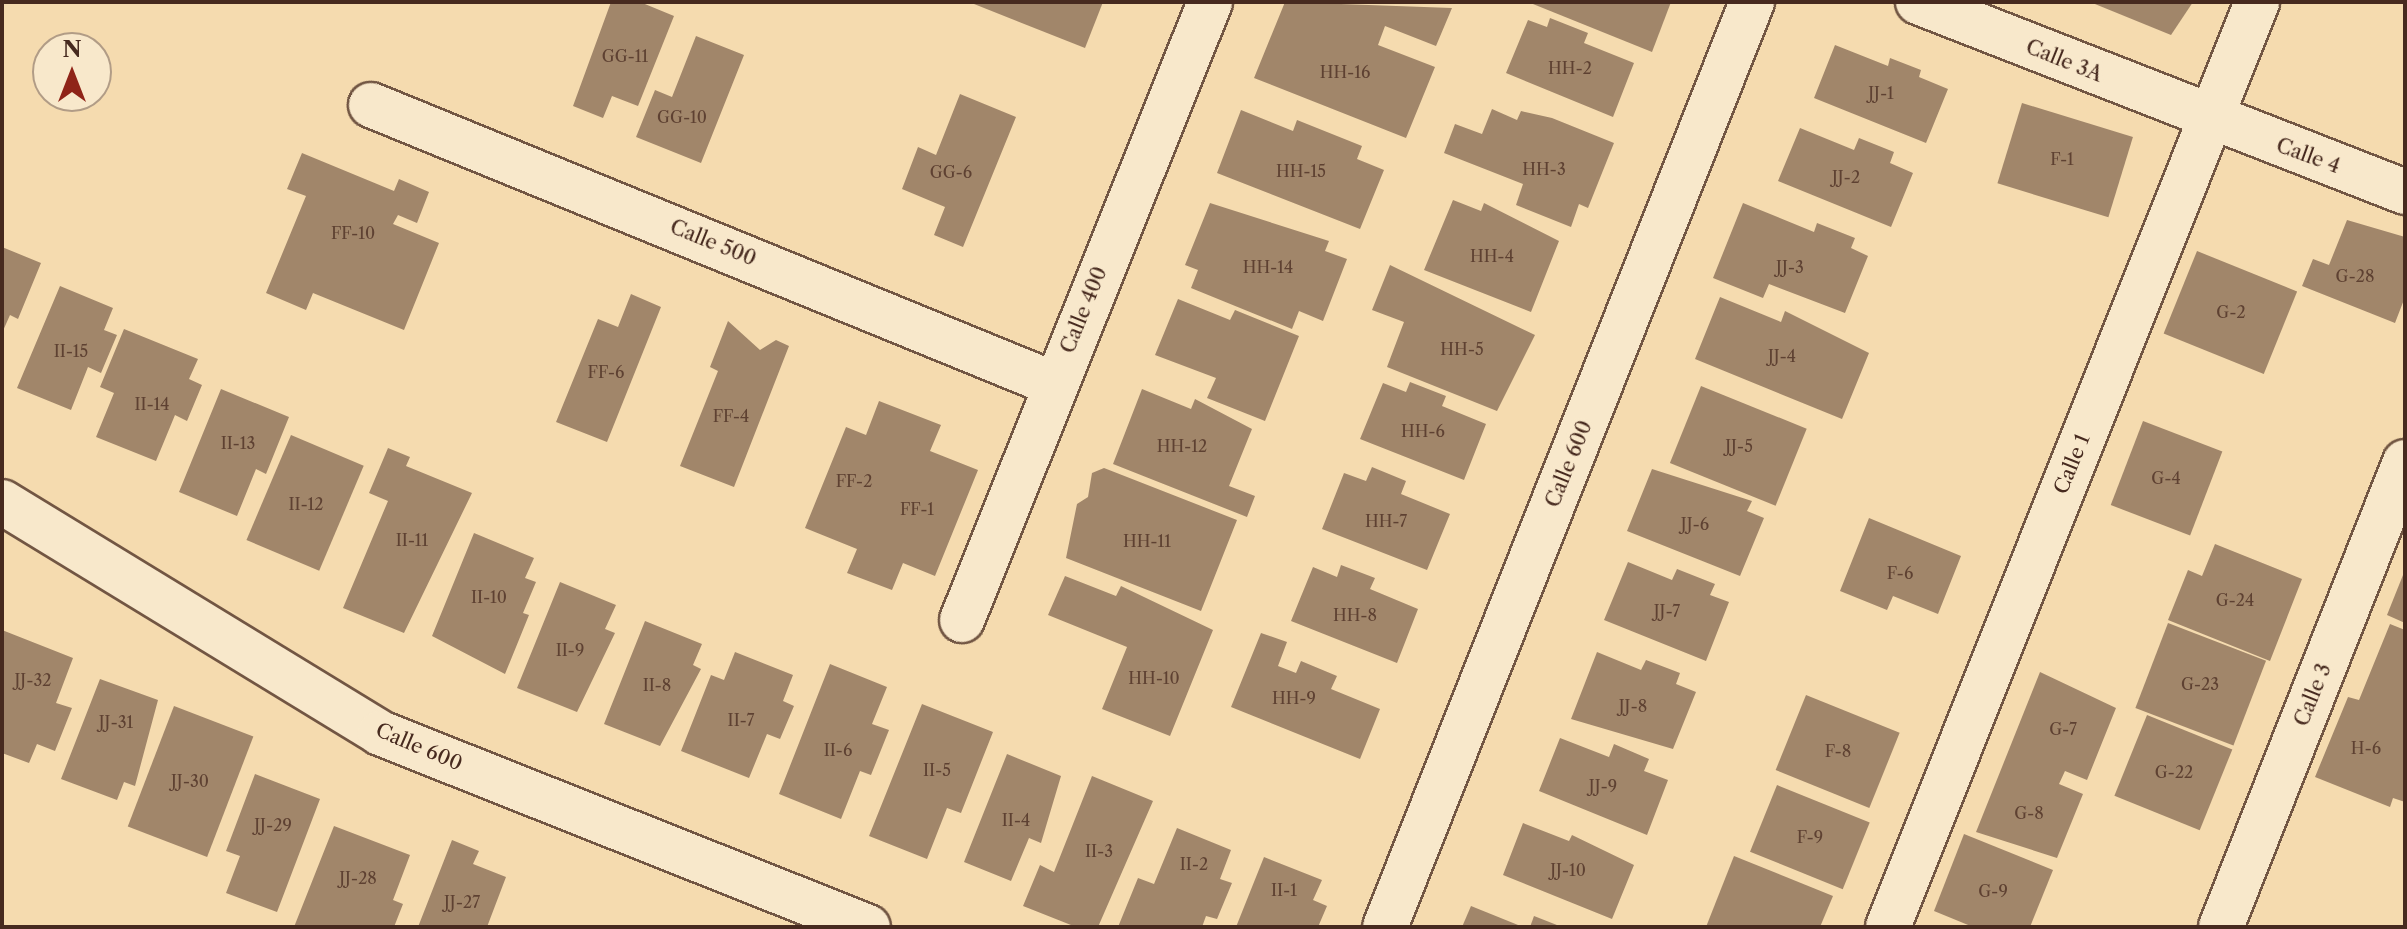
<!DOCTYPE html>
<html>
<head>
<meta charset="utf-8">
<style>
  body { margin:0 }
  #map { position:relative; width:2407px; height:929px; overflow:hidden; background:#f5dbaf; font-family:"Libre Caslon Text",serif }
  div>[style] { position:absolute }
  .building>* { inset:0; background:#a1866a; transform-origin:0 0 }
  .roads { filter:drop-shadow(2px 0 #725643) drop-shadow(-2px 0 #725643) drop-shadow(0 2px #725643) drop-shadow(0 -2px #725643) }
  .minor>* { height:44px; margin:-22px; padding:0 22px; transform-origin:22px; border-radius:22px; background:#f8e8cb }
  span { translate:-50% -50%; white-space:nowrap; text-align:center; line-height:1.15; -webkit-text-stroke:7px #f8e8cb; paint-order:stroke }
  .number-label { font-size:16px; color:#5e4132 }
  .number-label span { -webkit-text-stroke-width:0 }
  .street-label { font-size:20px; color:#472a1f }
  .frame { position:absolute; inset:0; border:4px solid #472a1f; pointer-events:none }
  .north { position:absolute; left:32px; top:32px; width:80px; height:80px; box-sizing:border-box; background:#f8e8cb; border:2px solid #b19c86; border-radius:50%; rotate:0deg; font-size:22px; font-weight:700; line-height:32px; text-align:center; color:#472a1f }
  .north::after { content:''; display:block; margin:auto; width:28px; height:36px; background:#8f2418; clip-path:polygon(50% 0,100% 100%,50% 72%,0 100%) }
</style>
</head>
<body>
<div id="map">
  <div class="building">
    <i style="clip-path:polygon(611px 2px,640px 2px,674px 16px,638px 106px,612px 96px,603px 118px,573px 106px)"></i>
    <i style="clip-path:polygon(969px 2px,1103px 2px,1085px 48px)"></i>
    <i style="clip-path:polygon(1285px 2px,1452px 8px,1436px 46px,1385px 26px,1378px 45px,1435px 67px,1406px 138px,1254px 78px)"></i>
    <i style="clip-path:polygon(1528px 2px,1671px 2px,1652px 52px)"></i>
    <i style="clip-path:polygon(2090px 2px,2193px 2px,2171px 35px)"></i>
    <i style="clip-path:polygon(1550px 18px,1588px 33px,1584px 43px,1634px 63px,1613px 117px,1506px 73px,1528px 20px,1547px 27px)"></i>
    <i style="clip-path:polygon(696px 36px,744px 55px,701px 163px,636px 137px,655px 90px,672px 97px)"></i>
    <i style="clip-path:polygon(1835px 45px,1888px 66px,1890px 58px,1921px 70px,1919px 77px,1948px 89px,1926px 143px,1814px 98px)"></i>
    <i style="clip-path:polygon(960px 94px,1016px 117px,963px 247px,934px 235px,945px 207px,902px 189px,918px 147px,936px 155px)"></i>
    <i style="left:2022px;top:103px;width:116px;height:84px;rotate:17deg"></i>
    <i style="clip-path:polygon(1492px 109px,1517px 120px,1521px 111px,1552px 118px,1614px 143px,1588px 208px,1579px 204px,1571px 227px,1516px 205px,1523px 184px,1444px 153px,1455px 124px,1482px 134px)"></i>
    <i style="clip-path:polygon(1241px 110px,1293px 131px,1297px 120px,1362px 146px,1357px 159px,1384px 170px,1360px 229px,1217px 173px)"></i>
    <i style="clip-path:polygon(1800px 128px,1854px 150px,1859px 138px,1894px 152px,1890px 163px,1913px 173px,1891px 227px,1778px 181px)"></i>
    <i style="clip-path:polygon(302px 153px,394px 191px,399px 179px,429px 192px,417px 223px,398px 215px,393px 224px,439px 243px,404px 330px,313px 293px,306px 310px,266px 293px,306px 196px,287px 189px)"></i>
    <i style="clip-path:polygon(1453px 200px,1481px 211px,1484px 203px,1559px 241px,1531px 312px,1424px 270px)"></i>
    <i style="clip-path:polygon(1210px 203px,1329px 241px,1325px 251px,1347px 259px,1323px 321px,1299px 311px,1292px 329px,1191px 288px,1198px 270px,1185px 265px)"></i>
    <i style="clip-path:polygon(1743px 203px,1814px 232px,1817px 223px,1855px 238px,1851px 248px,1868px 256px,1845px 313px,1769px 284px,1763px 298px,1713px 278px)"></i>
    <i style="clip-path:polygon(2347px 220px,2405px 237px,2405px 297px,2395px 323px,2302px 286px,2313px 259px,2329px 265px)"></i>
    <i style="clip-path:polygon(2px 247px,41px 263px,18px 319px,10px 315px,2px 333px)"></i>
    <i style="left:2197px;top:251px;width:108px;height:89px;rotate:22deg"></i>
    <i style="clip-path:polygon(1390px 265px,1535px 335px,1497px 411px,1387px 367px,1404px 322px,1372px 310px)"></i>
    <i style="clip-path:polygon(60px 286px,113px 308px,104px 330px,117px 335px,101px 373px,88px 367px,71px 410px,17px 388px)"></i>
    <i style="clip-path:polygon(631px 294px,661px 307px,607px 442px,556px 422px,598px 319px,618px 327px)"></i>
    <i style="clip-path:polygon(1720px 297px,1781px 322px,1785px 311px,1869px 353px,1842px 419px,1695px 359px)"></i>
    <i style="clip-path:polygon(1178px 299px,1230px 320px,1235px 310px,1299px 336px,1265px 421px,1207px 398px,1216px 378px,1155px 355px)"></i>
    <i style="clip-path:polygon(728px 321px,760px 350px,776px 340px,789px 346px,734px 487px,680px 466px,718px 371px,710px 367px)"></i>
    <i style="clip-path:polygon(124px 329px,198px 359px,189px 379px,202px 385px,187px 421px,175px 415px,156px 461px,96px 437px,114px 393px,100px 387px)"></i>
    <i style="clip-path:polygon(1410px 382px,1446px 396px,1442px 406px,1486px 424px,1464px 480px,1360px 439px,1383px 383px,1406px 392px)"></i>
    <i style="left:1701px;top:386px;width:114px;height:83px;rotate:22deg"></i>
    <i style="clip-path:polygon(221px 389px,289px 417px,266px 474px,256px 469px,237px 516px,179px 492px)"></i>
    <i style="clip-path:polygon(1142px 389px,1191px 409px,1195px 399px,1252px 429px,1229px 486px,1255px 496px,1247px 517px,1113px 464px)"></i>
    <i style="clip-path:polygon(879px 401px,941px 425px,930px 451px,978px 470px,935px 576px,903px 563px,892px 590px,847px 573px,857px 549px,805px 528px,846px 427px,866px 435px)"></i>
    <i style="left:2143px;top:421px;width:85px;height:90px;rotate:21deg"></i>
    <i style="left:291px;top:435px;width:79px;height:114px;rotate:23deg"></i>
    <i style="clip-path:polygon(388px 448px,410px 457px,406px 466px,472px 493px,404px 633px,343px 608px,388px 501px,369px 493px)"></i>
    <i style="clip-path:polygon(1372px 467px,1406px 481px,1401px 494px,1450px 514px,1427px 570px,1322px 529px,1344px 473px,1366px 481px)"></i>
    <i style="clip-path:polygon(1104px 468px,1237px 520px,1201px 611px,1066px 558px,1077px 504px,1088px 497px,1092px 473px)"></i>
    <i style="clip-path:polygon(1652px 469px,1752px 501px,1747px 511px,1764px 518px,1740px 576px,1627px 531px)"></i>
    <i style="clip-path:polygon(1869px 518px,1961px 556px,1938px 614px,1893px 596px,1887px 610px,1840px 591px)"></i>
    <i style="clip-path:polygon(474px 533px,534px 558px,525px 578px,536px 582px,523px 613px,529px 615px,505px 674px,432px 636px)"></i>
    <i style="clip-path:polygon(2215px 544px,2302px 579px,2270px 661px,2168px 620px,2188px 570px,2202px 576px)"></i>
    <i style="clip-path:polygon(1628px 562px,1672px 580px,1677px 569px,1715px 584px,1710px 595px,1729px 602px,1706px 661px,1604px 620px)"></i>
    <i style="clip-path:polygon(1341px 565px,1375px 578px,1370px 589px,1418px 609px,1397px 663px,1291px 621px,1313px 567px,1337px 577px)"></i>
    <i style="clip-path:polygon(2405px 570px,2405px 623px,2387px 615px)"></i>
    <i style="clip-path:polygon(1065px 576px,1116px 596px,1121px 586px,1213px 630px,1170px 736px,1102px 709px,1127px 647px,1048px 615px)"></i>
    <i style="clip-path:polygon(560px 582px,616px 605px,605px 629px,615px 633px,577px 712px,517px 688px)"></i>
    <i style="clip-path:polygon(645px 621px,702px 644px,693px 665px,701px 669px,660px 746px,604px 724px)"></i>
    <i style="left:2168px;top:623px;width:105px;height:91px;rotate:21deg"></i>
    <i style="clip-path:polygon(2390px 624px,2405px 630px,2405px 802px,2393px 798px,2390px 807px,2315px 777px,2348px 697px,2359px 700px)"></i>
    <i style="clip-path:polygon(2px 630px,73px 658px,56px 703px,72px 708px,55px 751px,37px 744px,29px 763px,2px 753px)"></i>
    <i style="clip-path:polygon(1261px 633px,1287px 642px,1278px 666px,1296px 673px,1301px 661px,1337px 676px,1331px 689px,1380px 709px,1360px 759px,1231px 707px)"></i>
    <i style="clip-path:polygon(735px 652px,793px 675px,783px 701px,794px 706px,780px 739px,767px 734px,749px 778px,681px 751px,711px 675px,724px 680px)"></i>
    <i style="clip-path:polygon(1597px 652px,1641px 670px,1646px 660px,1680px 673px,1676px 684px,1696px 692px,1673px 749px,1571px 719px)"></i>
    <i style="clip-path:polygon(830px 664px,887px 687px,872px 724px,889px 730px,871px 775px,860px 771px,841px 819px,779px 794px)"></i>
    <i style="clip-path:polygon(2040px 672px,2116px 708px,2087px 780px,2065px 771px,2059px 784px,2083px 794px,2057px 858px,1976px 832px)"></i>
    <i style="clip-path:polygon(100px 679px,158px 700px,135px 786px,124px 782px,117px 800px,61px 779px)"></i>
    <i style="left:1806px;top:695px;width:101px;height:81px;rotate:22deg"></i>
    <i style="clip-path:polygon(922px 704px,993px 732px,961px 813px,947px 808px,927px 859px,869px 836px)"></i>
    <i style="left:174px;top:706px;width:85px;height:129px;rotate:21deg"></i>
    <i style="left:2147px;top:715px;width:92px;height:87px;rotate:22deg"></i>
    <i style="clip-path:polygon(1560px 738px,1609px 757px,1614px 744px,1649px 759px,1644px 771px,1668px 780px,1647px 835px,1539px 791px)"></i>
    <i style="clip-path:polygon(1007px 754px,1061px 776px,1041px 843px,1029px 838px,1011px 881px,964px 862px)"></i>
    <i style="clip-path:polygon(255px 774px,320px 799px,277px 912px,226px 893px,240px 856px,226px 851px)"></i>
    <i style="clip-path:polygon(1092px 776px,1153px 801px,1098px 927px,1076px 927px,1023px 906px,1040px 865px,1054px 872px)"></i>
    <i style="left:1777px;top:785px;width:100px;height:72px;rotate:22deg"></i>
    <i style="clip-path:polygon(1523px 823px,1569px 841px,1572px 835px,1634px 865px,1612px 919px,1503px 875px)"></i>
    <i style="clip-path:polygon(334px 826px,410px 855px,393px 900px,403px 904px,394px 927px,294px 927px)"></i>
    <i style="clip-path:polygon(1177px 828px,1231px 850px,1220px 879px,1232px 883px,1217px 919px,1206px 916px,1202px 927px,1118px 927px,1138px 878px,1154px 884px)"></i>
    <i style="clip-path:polygon(1964px 834px,2053px 870px,2030px 927px,1973px 927px,1934px 911px)"></i>
    <i style="clip-path:polygon(452px 840px,479px 851px,473px 864px,506px 877px,487px 927px,418px 927px)"></i>
    <i style="clip-path:polygon(1734px 856px,1833px 896px,1820px 927px,1706px 927px)"></i>
    <i style="clip-path:polygon(1264px 857px,1322px 880px,1313px 900px,1327px 906px,1318px 927px,1236px 927px)"></i>
    <i style="clip-path:polygon(1471px 906px,1523px 927px,1462px 927px)"></i>
    <i style="clip-path:polygon(1534px 916px,1562px 927px,1530px 927px)"></i>
  </div>
  <div class="roads">
    <div class="minor">
      <i style="left:1918px;top:2px;width:523px;rotate:21.31deg"></i>
      <i style="left:371px;top:105px;width:738px;rotate:22.22deg"></i>
      <i style="left:2px;top:502px;width:443px;rotate:31.4deg"></i>
      <i style="left:380px;top:733px;width:525px;rotate:21.68deg"></i>
      <i style="left:962px;top:620px;width:666px;rotate:-68.13deg"></i>
      <i style="left:1385px;top:927px;width:995px;rotate:-68.36deg"></i>
      <i style="left:1888px;top:927px;width:996px;rotate:-68.25deg"></i>
      <i style="left:2221px;top:927px;width:500px;rotate:-68.41deg"></i>
    </div>
  </div>
  <div class="number-label">
    <span style="left:625px;top:56px">GG-11</span>
    <span style="left:1570px;top:68px">HH-2</span>
    <span style="left:1345px;top:72px">HH-16</span>
    <span style="left:1881px;top:93px">JJ-1</span>
    <span style="left:682px;top:117px">GG-10</span>
    <span style="left:2062px;top:159px">F-1</span>
    <span style="left:1544px;top:169px">HH-3</span>
    <span style="left:1301px;top:171px">HH-15</span>
    <span style="left:951px;top:172px">GG-6</span>
    <span style="left:1846px;top:177px">JJ-2</span>
    <span style="left:353px;top:233px">FF-10</span>
    <span style="left:1492px;top:256px">HH-4</span>
    <span style="left:1268px;top:267px">HH-14</span>
    <span style="left:1790px;top:267px">JJ-3</span>
    <span style="left:2355px;top:276px">G-28</span>
    <span style="left:2231px;top:312px">G-2</span>
    <span style="left:1462px;top:349px">HH-5</span>
    <span style="left:71px;top:351px">II-15</span>
    <span style="left:1782px;top:356px">JJ-4</span>
    <span style="left:606px;top:372px">FF-6</span>
    <span style="left:152px;top:404px">II-14</span>
    <span style="left:731px;top:416px">FF-4</span>
    <span style="left:1423px;top:431px">HH-6</span>
    <span style="left:238px;top:443px">II-13</span>
    <span style="left:1182px;top:446px">HH-12</span>
    <span style="left:1739px;top:446px">JJ-5</span>
    <span style="left:2166px;top:478px">G-4</span>
    <span style="left:854px;top:481px">FF-2</span>
    <span style="left:306px;top:504px">II-12</span>
    <span style="left:917px;top:509px">FF-1</span>
    <span style="left:1386px;top:521px">HH-7</span>
    <span style="left:1695px;top:524px">JJ-6</span>
    <span style="left:412px;top:540px">II-11</span>
    <span style="left:1147px;top:541px">HH-11</span>
    <span style="left:1900px;top:573px">F-6</span>
    <span style="left:489px;top:597px">II-10</span>
    <span style="left:2235px;top:600px">G-24</span>
    <span style="left:1667px;top:611px">JJ-7</span>
    <span style="left:1355px;top:615px">HH-8</span>
    <span style="left:570px;top:650px">II-9</span>
    <span style="left:1154px;top:678px">HH-10</span>
    <span style="left:33px;top:680px">JJ-32</span>
    <span style="left:2200px;top:684px">G-23</span>
    <span style="left:657px;top:685px">II-8</span>
    <span style="left:1294px;top:698px">HH-9</span>
    <span style="left:1633px;top:706px">JJ-8</span>
    <span style="left:741px;top:720px">II-7</span>
    <span style="left:116px;top:722px">JJ-31</span>
    <span style="left:2063px;top:729px">G-7</span>
    <span style="left:2366px;top:748px">H-6</span>
    <span style="left:838px;top:750px">II-6</span>
    <span style="left:1838px;top:751px">F-8</span>
    <span style="left:937px;top:770px">II-5</span>
    <span style="left:2174px;top:772px">G-22</span>
    <span style="left:190px;top:781px">JJ-30</span>
    <span style="left:1603px;top:786px">JJ-9</span>
    <span style="left:2029px;top:813px">G-8</span>
    <span style="left:1016px;top:820px">II-4</span>
    <span style="left:273px;top:825px">JJ-29</span>
    <span style="left:1810px;top:837px">F-9</span>
    <span style="left:1099px;top:851px">II-3</span>
    <span style="left:1194px;top:864px">II-2</span>
    <span style="left:1568px;top:870px">JJ-10</span>
    <span style="left:358px;top:878px">JJ-28</span>
    <span style="left:1284px;top:890px">II-1</span>
    <span style="left:1993px;top:891px">G-9</span>
    <span style="left:462px;top:902px">JJ-27</span>
  </div>
  <div class="street-label">
    <span style="left:2064px;top:61px;rotate:22deg">Calle 3A</span>
    <span style="left:2308px;top:156px;rotate:20deg">Calle 4</span>
    <span style="left:713px;top:243px;rotate:22deg">Calle 500</span>
    <span style="left:1084px;top:310px;rotate:-68deg">Calle 400</span>
    <span style="left:1569px;top:464px;rotate:-68deg">Calle 600</span>
    <span style="left:2072px;top:464px;rotate:-68deg">Calle 1</span>
    <span style="left:2313px;top:695px;rotate:-68deg">Calle 3</span>
    <span style="left:419px;top:747px;rotate:23deg">Calle 600</span>
  </div>
  <div class="frame"></div>
  <div class="north">N</div>
</div>
</body>
</html>
